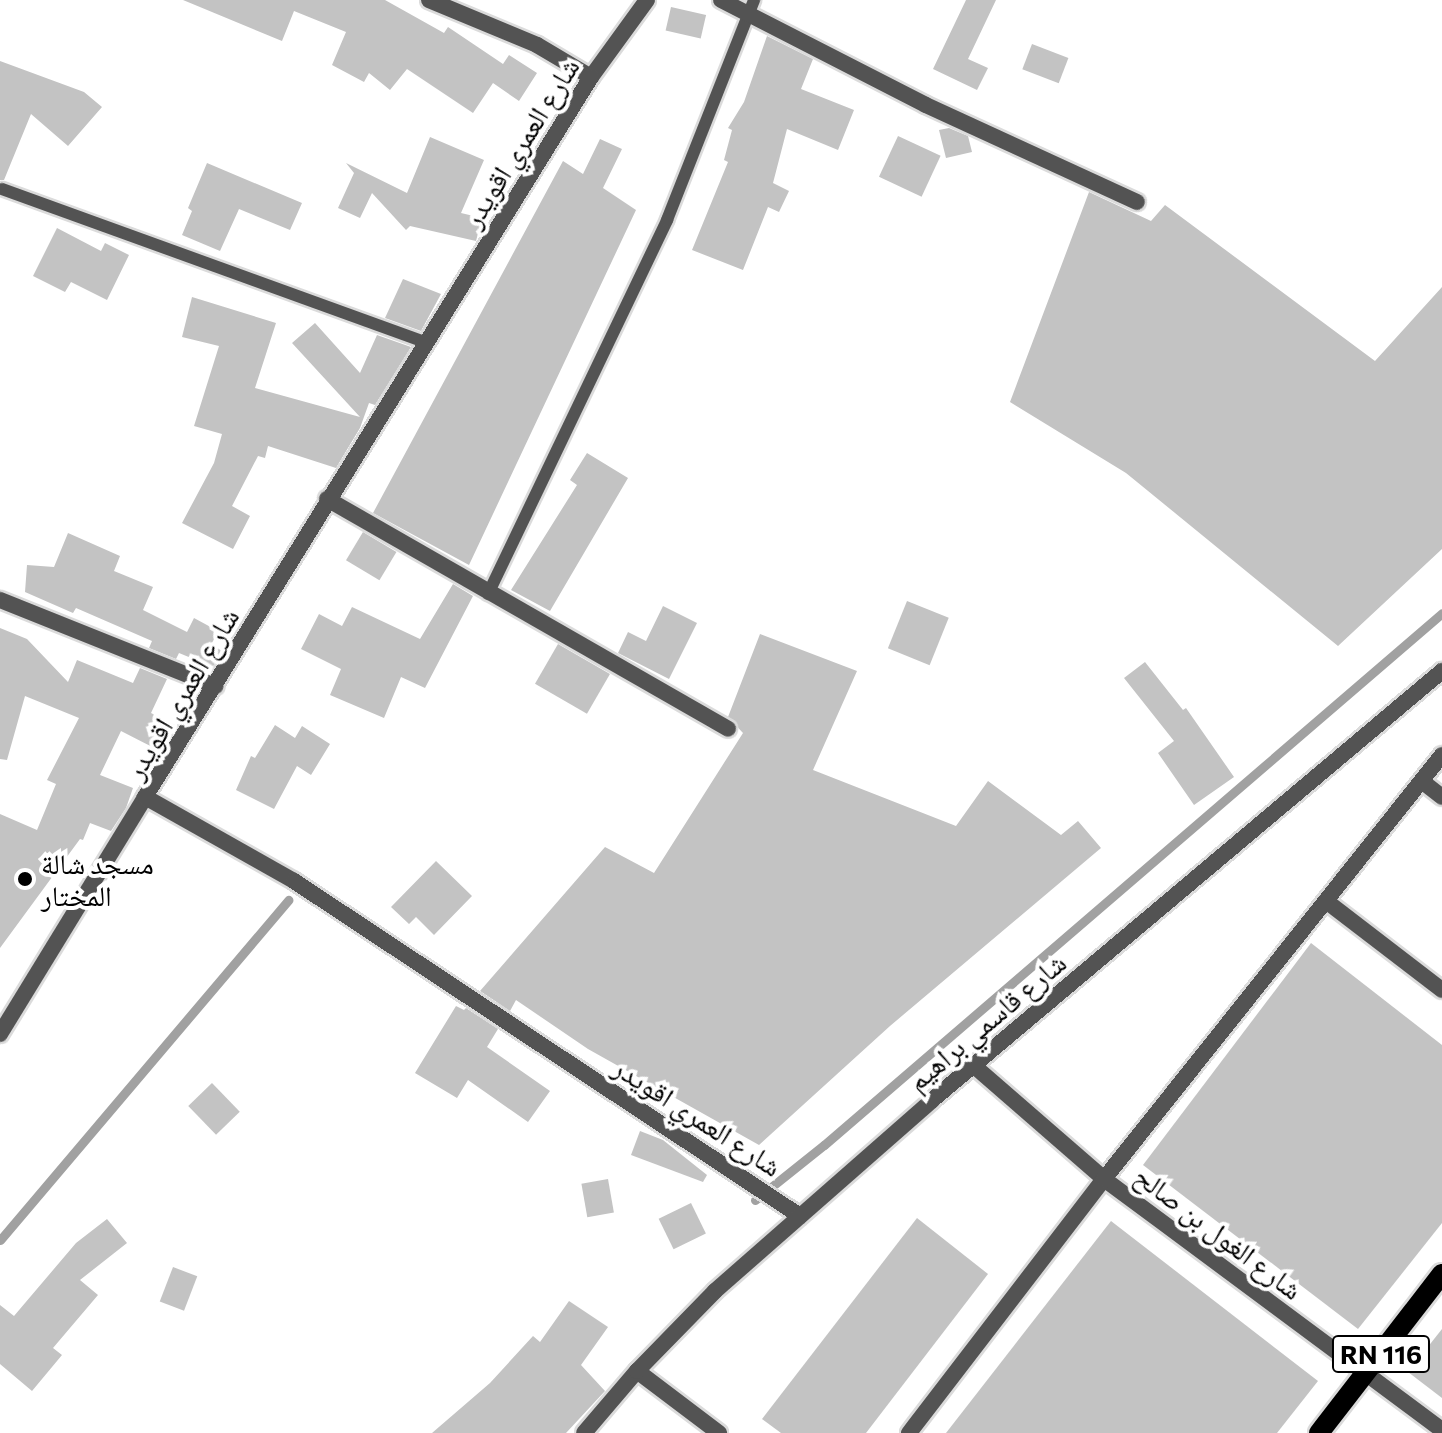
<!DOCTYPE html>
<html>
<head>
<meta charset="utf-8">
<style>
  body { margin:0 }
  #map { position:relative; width:1442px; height:1433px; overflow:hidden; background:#fff; font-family:Commissioner,"Noto Naskh Arabic",sans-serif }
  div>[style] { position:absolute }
  .stream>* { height:9px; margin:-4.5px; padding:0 4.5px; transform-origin:4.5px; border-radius:4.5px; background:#a1a1a1 }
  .building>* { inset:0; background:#c3c3c3; transform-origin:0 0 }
  .roads { filter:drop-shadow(2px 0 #dbdbdb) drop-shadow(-2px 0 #dbdbdb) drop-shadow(0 2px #dbdbdb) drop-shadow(0 -2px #dbdbdb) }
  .service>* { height:12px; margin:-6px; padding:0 6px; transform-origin:6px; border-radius:6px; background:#535353 }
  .minor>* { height:16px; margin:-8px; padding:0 8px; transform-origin:8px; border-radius:8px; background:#535353 }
  .tertiary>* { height:16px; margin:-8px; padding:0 8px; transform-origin:8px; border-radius:8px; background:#535353 }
  .primary>* { height:20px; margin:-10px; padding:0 10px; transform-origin:10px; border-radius:10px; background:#000 }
  .dots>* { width:22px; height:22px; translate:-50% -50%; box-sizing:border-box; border:4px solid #fff; border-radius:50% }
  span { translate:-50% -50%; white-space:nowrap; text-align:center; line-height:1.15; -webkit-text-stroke:8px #fff; paint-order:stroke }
  .shield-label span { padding:2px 6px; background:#fff; border:2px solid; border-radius:6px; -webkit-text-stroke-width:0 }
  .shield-label { font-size:26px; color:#000; font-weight:700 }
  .street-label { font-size:28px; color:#000 }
  .poi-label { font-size:28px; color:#000 }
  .left { translate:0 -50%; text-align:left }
</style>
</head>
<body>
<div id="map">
  <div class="stream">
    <i style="left:755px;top:1200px;width:88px;rotate:-38.6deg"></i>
    <i style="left:824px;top:1145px;width:815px;rotate:-40.72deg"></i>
    <i style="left:0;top:1240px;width:446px;rotate:-49.7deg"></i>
  </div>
  <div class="building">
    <i style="clip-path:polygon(183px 0,385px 0,444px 33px,448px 27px,503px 64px,509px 55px,537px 73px,519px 101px,493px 83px,473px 113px,407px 69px,390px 90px,369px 73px,364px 82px,332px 65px,346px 32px,294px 11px,282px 41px)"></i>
    <i style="clip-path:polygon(966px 0,996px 0,968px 59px,988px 68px,977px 90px,933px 69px)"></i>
    <i style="left:671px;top:7px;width:36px;height:24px;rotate:13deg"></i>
    <i style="clip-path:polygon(767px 36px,813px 59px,801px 89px,854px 110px,838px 150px,787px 129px,773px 183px,789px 191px,779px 212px,768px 207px,743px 270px,692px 250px,728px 162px,724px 160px,732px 130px,728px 128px,744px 102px)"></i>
    <i style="left:1032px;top:44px;width:39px;height:27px;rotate:21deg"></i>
    <i style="clip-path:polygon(0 61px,84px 92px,102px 107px,68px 146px,31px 114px,4px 180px,0 180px)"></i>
    <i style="clip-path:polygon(949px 128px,968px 136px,972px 152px,946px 158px,939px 130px)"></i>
    <i style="left:898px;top:136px;width:47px;height:45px;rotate:25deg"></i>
    <i style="clip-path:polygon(430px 137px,484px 160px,461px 213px,482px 218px,476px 241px,410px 226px,406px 230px,372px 193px,360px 218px,338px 208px,354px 173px,346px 163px,407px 193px)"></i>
    <i style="clip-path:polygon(600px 139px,622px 149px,603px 188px,636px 210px,469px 565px,373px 513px,563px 161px,583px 174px)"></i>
    <i style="clip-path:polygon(207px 163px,302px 203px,290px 230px,239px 209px,220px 251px,182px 235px,192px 211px,188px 208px)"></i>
    <i style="clip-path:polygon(1089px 192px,1151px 221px,1165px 205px,1375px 361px,1442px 287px,1442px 549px,1338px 646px,1126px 473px,1010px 402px)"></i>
    <i style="clip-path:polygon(57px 228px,101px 251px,105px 243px,129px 255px,107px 300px,71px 282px,65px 292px,33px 276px)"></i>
    <i style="clip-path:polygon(403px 279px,441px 294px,421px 331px,385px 318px)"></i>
    <i style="clip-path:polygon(192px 297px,276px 323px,255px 388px,360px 417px,292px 343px,315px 323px,360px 373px,377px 335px,411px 347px,375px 405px,369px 403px,360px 428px,336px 468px,268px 446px,265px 458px,258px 456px,232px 506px,250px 516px,233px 549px,182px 523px,214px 463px,222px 434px,194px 426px,219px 346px,182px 337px)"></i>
    <i style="clip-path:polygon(587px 453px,628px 478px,550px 611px,511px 590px,577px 485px,570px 480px)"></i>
    <i style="left:363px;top:532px;width:39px;height:33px;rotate:31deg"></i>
    <i style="clip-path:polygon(68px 533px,120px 556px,114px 571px,153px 587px,143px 610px,187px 632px,194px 618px,218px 631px,211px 645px,221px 650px,213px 667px,179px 653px,176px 659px,149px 648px,152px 641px,76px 608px,73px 613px,25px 592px,27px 565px,54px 567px)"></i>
    <i style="clip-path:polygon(453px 584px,473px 596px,425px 688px,401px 677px,384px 718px,330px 695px,341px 669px,301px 649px,319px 614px,342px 626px,352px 607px,420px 639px)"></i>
    <i style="left:907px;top:601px;width:45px;height:51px;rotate:22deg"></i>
    <i style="clip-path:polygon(663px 606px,697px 623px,669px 679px,618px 653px,628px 632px,646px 641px)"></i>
    <i style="clip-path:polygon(0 628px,27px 639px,68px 682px,77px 660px,133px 683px,140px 668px,167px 679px,151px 713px,175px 725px,160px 751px,121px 731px,100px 775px,133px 788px,126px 808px,111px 831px,90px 823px,83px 840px,80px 839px,0 948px,0 814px,37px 830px,56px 784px,47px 780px,79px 718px,25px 696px,7px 760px,0 759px)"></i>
    <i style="clip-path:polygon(760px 634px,857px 671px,813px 770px,956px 826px,988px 781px,1061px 835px,1078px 821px,1101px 848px,890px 1026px,759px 1145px,588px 1049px,516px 1000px,510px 1011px,480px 991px,605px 847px,654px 873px,743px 733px,728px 717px)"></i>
    <i style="left:558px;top:644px;width:60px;height:46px;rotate:30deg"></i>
    <i style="clip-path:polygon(1145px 662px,1183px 710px,1186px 708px,1234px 777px,1194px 805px,1158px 753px,1174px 741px,1124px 678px)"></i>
    <i style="clip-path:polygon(275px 725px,295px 738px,302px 726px,330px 744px,311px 775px,297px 766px,274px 809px,236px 790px,251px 756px,255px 758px)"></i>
    <i style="clip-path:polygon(436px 861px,472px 896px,434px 935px,416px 917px,409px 924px,391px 907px)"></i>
    <i style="clip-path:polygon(1311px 943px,1442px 1045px,1442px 1223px,1358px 1329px,1143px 1165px)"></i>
    <i style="clip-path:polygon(456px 1006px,464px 1010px,466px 1008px,498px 1029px,487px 1047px,550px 1091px,528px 1122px,468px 1080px,457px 1098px,415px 1073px)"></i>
    <i style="left:212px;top:1083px;width:40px;height:33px;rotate:46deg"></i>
    <i style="clip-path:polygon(640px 1131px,663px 1140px,707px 1175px,703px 1182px,631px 1155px)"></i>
    <i style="left:608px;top:1179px;width:34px;height:27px;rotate:80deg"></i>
    <i style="left:691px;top:1203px;width:34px;height:36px;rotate:64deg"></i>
    <i style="clip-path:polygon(917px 1218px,988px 1274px,866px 1433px,781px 1433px,762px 1419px)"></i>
    <i style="clip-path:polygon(107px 1219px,127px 1243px,80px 1280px,98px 1295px,53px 1348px,62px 1355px,32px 1391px,0 1364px,0 1305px,14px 1316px,76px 1243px)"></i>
    <i style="clip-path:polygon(1111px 1221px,1318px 1381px,1277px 1433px,946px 1433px)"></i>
    <i style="left:173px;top:1267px;width:26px;height:37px;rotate:21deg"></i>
    <i style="clip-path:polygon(569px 1301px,608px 1327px,581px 1365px,605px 1391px,566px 1433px,432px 1433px,490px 1383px,533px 1336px,540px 1342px)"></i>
    <i style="clip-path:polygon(1442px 1329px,1442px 1398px,1408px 1372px)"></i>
  </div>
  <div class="roads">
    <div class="service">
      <i style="left:2px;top:189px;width:449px;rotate:19.9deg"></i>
      <i style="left:488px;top:594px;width:415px;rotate:-64.4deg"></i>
      <i style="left:667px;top:220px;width:237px;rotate:-68.4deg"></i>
    </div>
    <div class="minor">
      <i style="left:429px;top:0;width:117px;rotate:22.6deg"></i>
      <i style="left:537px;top:45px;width:63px;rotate:30.7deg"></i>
      <i style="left:721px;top:0;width:230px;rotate:27.1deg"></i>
      <i style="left:926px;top:105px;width:232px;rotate:24.7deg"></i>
      <i style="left:327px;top:499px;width:462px;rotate:29.8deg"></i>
      <i style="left:0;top:600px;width:232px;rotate:21.8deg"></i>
      <i style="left:1423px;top:782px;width:24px;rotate:38deg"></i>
      <i style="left:1326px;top:901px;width:146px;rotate:37.5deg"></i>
      <i style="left:0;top:1034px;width:278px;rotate:-58.5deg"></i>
      <i style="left:973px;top:1065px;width:174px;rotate:41deg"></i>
      <i style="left:1104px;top:1179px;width:421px;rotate:36.6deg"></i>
      <i style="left:637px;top:1371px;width:103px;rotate:37.1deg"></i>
      <i style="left:909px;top:1433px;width:320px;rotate:-52.5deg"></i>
      <i style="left:1104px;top:1179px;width:542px;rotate:-51.44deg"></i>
    </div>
    <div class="tertiary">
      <i style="left:647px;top:0;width:95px;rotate:126deg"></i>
      <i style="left:591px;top:77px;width:847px;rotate:121.78deg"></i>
      <i style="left:145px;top:797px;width:171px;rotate:29.4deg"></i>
      <i style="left:294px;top:881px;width:607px;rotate:33.51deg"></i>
      <i style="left:584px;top:1433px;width:82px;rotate:-49.5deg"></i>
      <i style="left:637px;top:1371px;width:112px;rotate:-45.7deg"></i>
      <i style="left:715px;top:1291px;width:288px;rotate:-41.3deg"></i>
      <i style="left:931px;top:1101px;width:668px;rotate:-40.08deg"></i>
    </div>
    <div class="primary">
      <i style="left:1319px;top:1433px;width:201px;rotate:-52.3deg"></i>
    </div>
  </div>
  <div class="dots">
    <i style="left:25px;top:879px;background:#000"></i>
  </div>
  <div class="shield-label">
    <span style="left:1381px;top:1354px">RN 116</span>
  </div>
  <div class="street-label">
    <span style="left:520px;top:142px;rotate:-58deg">شارع العمري اقويدر</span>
    <span style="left:181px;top:693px;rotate:-59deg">شارع العمري اقويدر</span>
    <span style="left:986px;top:1021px;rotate:-40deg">شارع قاسمي براهيم</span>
    <span style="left:698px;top:1116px;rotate:33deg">شارع العمري اقويدر</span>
    <span style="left:1219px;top:1232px;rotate:37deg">شارع الغول بن صالح</span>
  </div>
  <div class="poi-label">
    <span class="left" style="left:41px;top:879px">مسجد شالة<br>المختار</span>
  </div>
</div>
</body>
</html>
